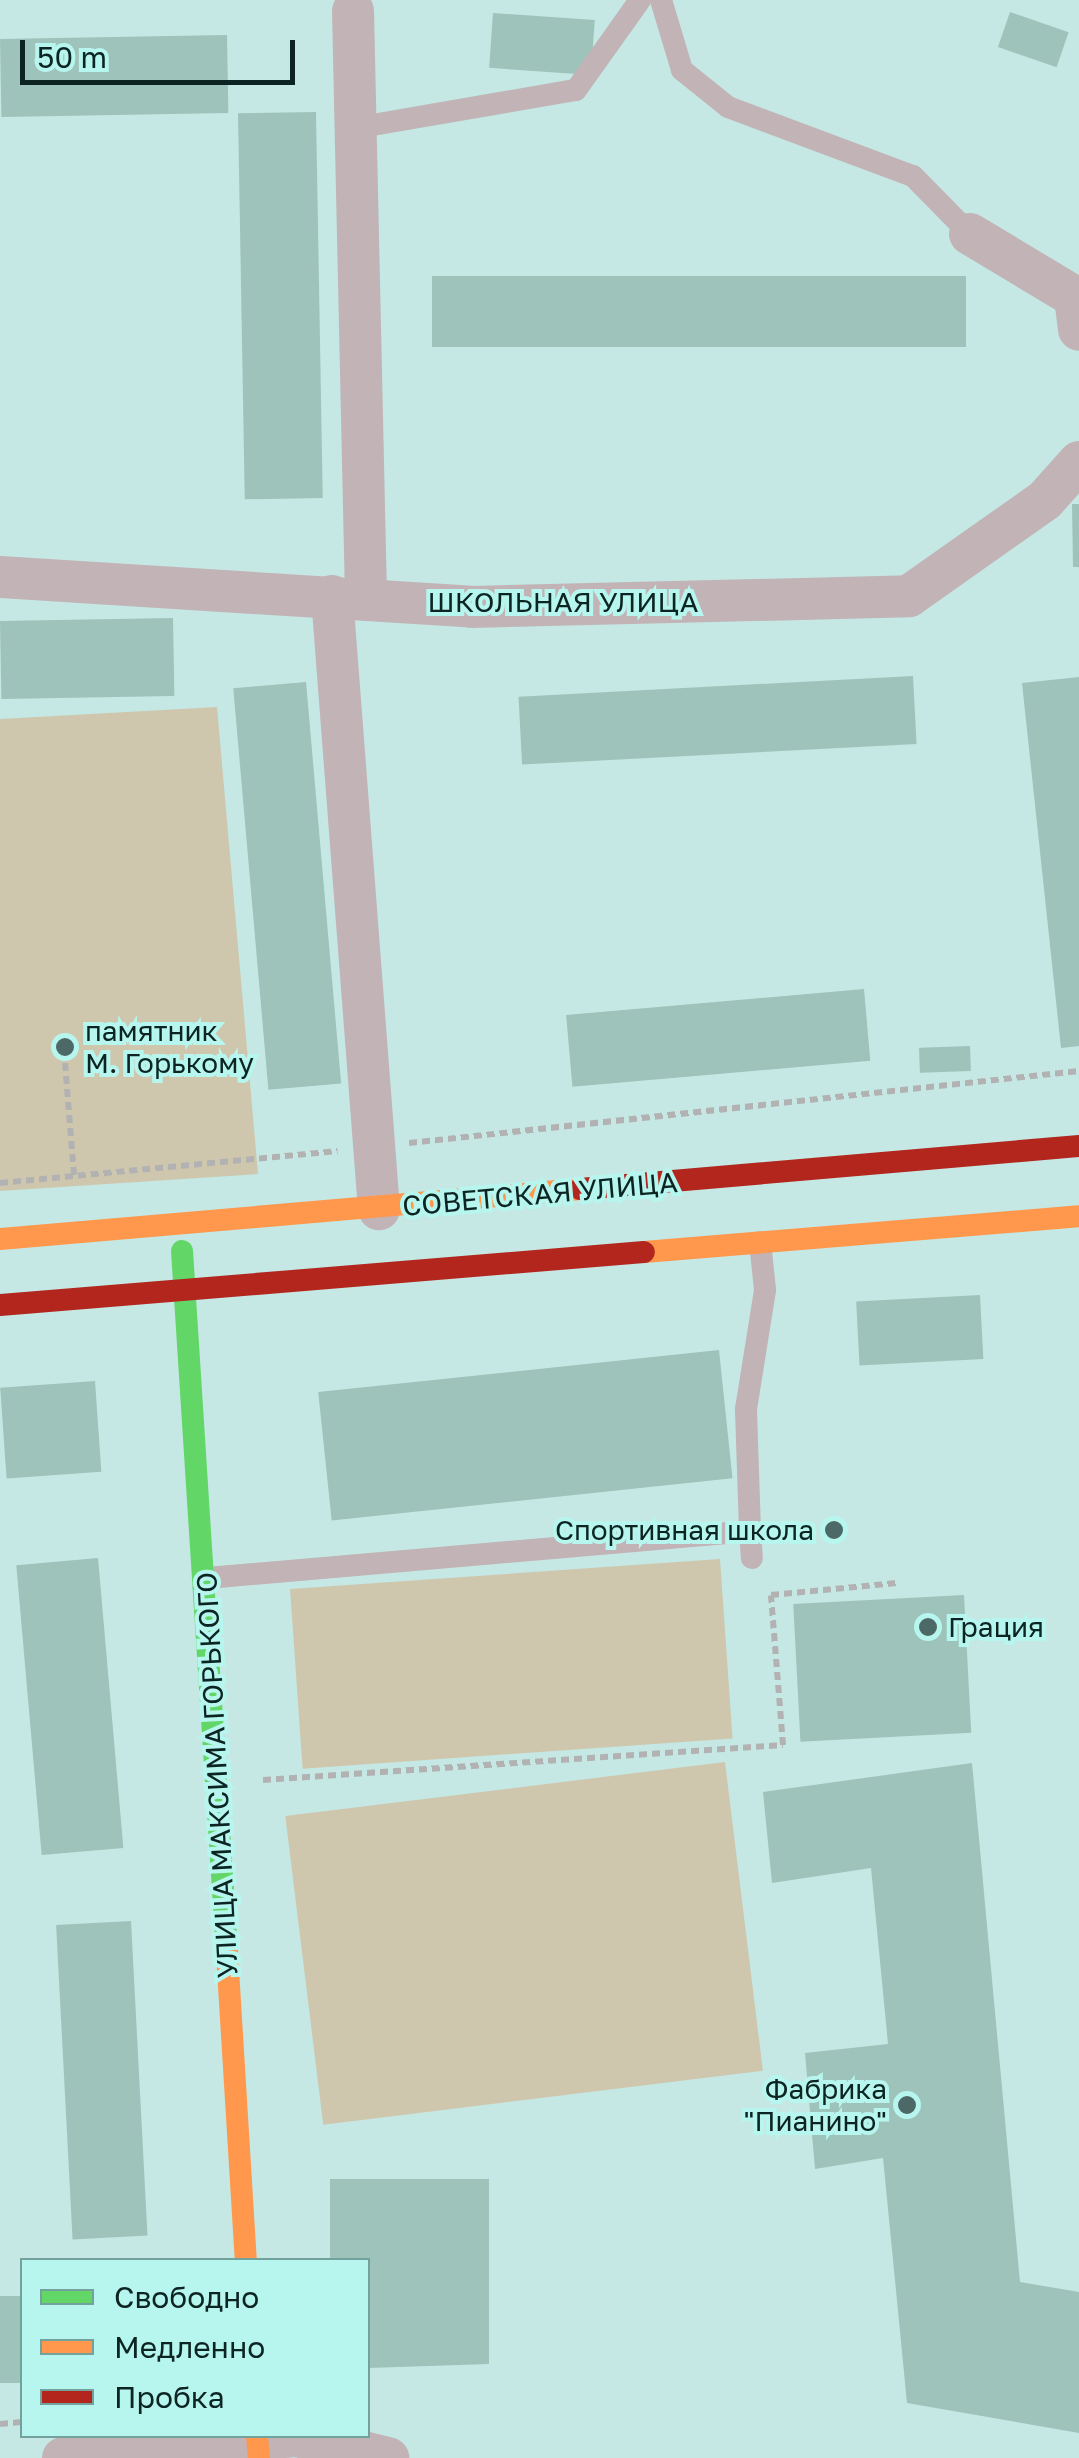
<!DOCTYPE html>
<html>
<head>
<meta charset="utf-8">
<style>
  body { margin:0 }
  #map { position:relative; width:1079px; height:2458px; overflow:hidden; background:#c5e8e4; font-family:"Golos Text",sans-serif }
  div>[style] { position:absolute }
  .green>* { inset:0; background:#cec7ae; transform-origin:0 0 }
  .building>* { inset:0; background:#9ec3ba; transform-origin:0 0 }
  .path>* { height:6px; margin-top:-3px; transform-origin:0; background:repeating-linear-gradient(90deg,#b2b2b3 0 8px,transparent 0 13px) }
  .lane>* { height:22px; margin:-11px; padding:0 11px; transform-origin:11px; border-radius:11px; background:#c2b3b6 }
  .street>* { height:42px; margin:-21px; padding:0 21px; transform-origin:21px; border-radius:21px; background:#c2b3b6 }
  .fast>* { height:22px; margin:-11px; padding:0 11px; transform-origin:11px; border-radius:11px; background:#63d668 }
  .slow>* { height:22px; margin:-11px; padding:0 11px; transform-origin:11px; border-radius:11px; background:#ff974d }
  .jam>* { height:22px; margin:-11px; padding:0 11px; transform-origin:11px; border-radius:11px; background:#b3261e }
  .dots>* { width:28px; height:28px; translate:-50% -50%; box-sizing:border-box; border:5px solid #b7f6ee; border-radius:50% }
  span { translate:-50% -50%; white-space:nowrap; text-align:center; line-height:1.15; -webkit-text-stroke:8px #b7f6ee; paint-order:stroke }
  .street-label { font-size:28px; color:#0c2523 }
  .poi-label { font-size:28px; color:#0c2523 }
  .left { translate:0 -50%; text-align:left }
  .right { translate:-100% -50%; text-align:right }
  .legend { position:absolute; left:20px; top:2258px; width:350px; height:180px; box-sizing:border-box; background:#b7f6ee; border:2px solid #73a29d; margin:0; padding:12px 18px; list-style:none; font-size:30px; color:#0c2523 }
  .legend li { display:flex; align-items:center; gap:20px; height:50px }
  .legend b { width:50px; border:2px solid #73a29d }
  .scale { position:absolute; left:20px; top:40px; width:275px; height:45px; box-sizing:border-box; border:5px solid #0c2523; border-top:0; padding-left:12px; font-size:30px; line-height:35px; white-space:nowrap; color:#0c2523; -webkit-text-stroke:8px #b7f6ee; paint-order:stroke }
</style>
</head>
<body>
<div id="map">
  <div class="green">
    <i style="clip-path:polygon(217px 707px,258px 1174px,0 1191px,0 719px)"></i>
    <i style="left:720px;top:1559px;width:180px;height:431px;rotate:86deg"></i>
    <i style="left:725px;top:1762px;width:311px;height:443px;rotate:83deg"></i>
  </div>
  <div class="building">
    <i style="left:1010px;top:12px;width:62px;height:37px;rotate:19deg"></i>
    <i style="left:493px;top:13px;width:102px;height:55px;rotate:4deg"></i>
    <i style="left:227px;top:35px;width:78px;height:227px;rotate:89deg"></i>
    <i style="left:316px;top:112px;width:386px;height:78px;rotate:89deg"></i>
    <i style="left:966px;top:276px;width:71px;height:534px;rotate:90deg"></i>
    <i style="clip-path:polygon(1072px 504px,1079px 504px,1079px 567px,1073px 567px)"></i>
    <i style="left:173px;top:618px;width:78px;height:173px;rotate:89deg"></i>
    <i style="left:913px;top:676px;width:68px;height:395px;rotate:87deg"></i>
    <i style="clip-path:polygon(1079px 677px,1079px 1046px,1061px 1048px,1022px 683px)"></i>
    <i style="left:306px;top:682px;width:403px;height:73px;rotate:85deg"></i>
    <i style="left:864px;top:989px;width:72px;height:299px;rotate:85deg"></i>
    <i style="left:970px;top:1046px;width:25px;height:51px;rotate:88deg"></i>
    <i style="left:980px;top:1295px;width:64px;height:124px;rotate:87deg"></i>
    <i style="left:719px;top:1350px;width:129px;height:403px;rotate:84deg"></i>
    <i style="left:95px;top:1381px;width:91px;height:95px;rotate:86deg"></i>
    <i style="left:98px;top:1558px;width:291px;height:82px;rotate:85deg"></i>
    <i style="left:964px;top:1595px;width:138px;height:171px;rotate:87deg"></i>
    <i style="clip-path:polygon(972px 1763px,1020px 2282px,1079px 2292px,1079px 2433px,907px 2403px,883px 2158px,815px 2169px,805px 2053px,888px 2044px,871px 1868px,772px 1883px,763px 1792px)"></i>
    <i style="left:131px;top:1921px;width:315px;height:75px;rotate:87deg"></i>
    <i style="clip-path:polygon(330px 2179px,489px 2179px,489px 2364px,368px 2368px,368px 2260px,330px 2260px)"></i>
    <i style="left:22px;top:2296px;width:87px;height:22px;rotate:90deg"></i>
  </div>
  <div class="path">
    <i style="left:65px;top:1063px;width:113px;rotate:85.4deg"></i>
    <i style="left:409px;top:1143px;width:674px;rotate:-6.13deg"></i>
    <i style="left:0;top:1183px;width:339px;rotate:-5.4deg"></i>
    <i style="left:263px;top:1780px;width:521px;rotate:-3.85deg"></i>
    <i style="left:783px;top:1745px;width:150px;rotate:-94.6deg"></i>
    <i style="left:771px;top:1595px;width:129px;rotate:-5.4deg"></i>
    <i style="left:0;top:2424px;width:22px;rotate:-5deg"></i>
  </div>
  <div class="lane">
    <i style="left:661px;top:0;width:73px;rotate:73.3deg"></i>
    <i style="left:682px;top:70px;width:59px;rotate:38.8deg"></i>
    <i style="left:728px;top:107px;width:197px;rotate:20.5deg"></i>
    <i style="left:913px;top:176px;width:81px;rotate:45.5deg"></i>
    <i style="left:355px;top:128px;width:224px;rotate:-9.8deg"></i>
    <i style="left:576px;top:90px;width:110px;rotate:-54.6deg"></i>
    <i style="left:750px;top:1531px;width:27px;rotate:86deg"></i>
    <i style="left:207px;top:1578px;width:545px;rotate:-4.95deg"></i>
    <i style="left:750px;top:1531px;width:122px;rotate:-91.9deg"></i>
    <i style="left:746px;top:1409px;width:121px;rotate:-80.9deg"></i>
    <i style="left:765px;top:1290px;width:48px;rotate:-95.9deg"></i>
  </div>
  <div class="street">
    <i style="left:353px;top:11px;width:587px;rotate:88.73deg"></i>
    <i style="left:970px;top:234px;width:122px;rotate:31deg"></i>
    <i style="left:1075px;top:297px;width:33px;rotate:83deg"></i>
    <i style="left:0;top:577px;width:472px;rotate:3.6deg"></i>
    <i style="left:471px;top:607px;width:438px;rotate:-1.4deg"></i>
    <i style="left:909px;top:596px;width:166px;rotate:-35.2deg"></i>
    <i style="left:1045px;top:500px;width:51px;rotate:-48.2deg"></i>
    <i style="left:332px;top:596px;width:615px;rotate:85.62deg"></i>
    <i style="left:63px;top:2458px;width:235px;rotate:-5.4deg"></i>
    <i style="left:297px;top:2436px;width:94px;rotate:13.6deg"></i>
  </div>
  <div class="fast">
    <i style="left:182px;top:1251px;width:703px;rotate:86.33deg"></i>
  </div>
  <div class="slow">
    <i style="left:0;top:1239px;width:582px;rotate:-4.93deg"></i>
    <i style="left:644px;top:1252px;width:436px;rotate:-4.7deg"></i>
    <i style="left:227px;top:1953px;width:308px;rotate:86.5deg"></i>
    <i style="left:257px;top:2436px;width:22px;rotate:85deg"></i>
  </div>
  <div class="jam">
    <i style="left:580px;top:1189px;width:501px;rotate:-4.93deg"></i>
    <i style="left:0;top:1305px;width:646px;rotate:-4.7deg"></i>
  </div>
  <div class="dots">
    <i style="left:65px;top:1047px;background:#4d6967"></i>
    <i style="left:834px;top:1530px;background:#4d6967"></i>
    <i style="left:928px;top:1627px;background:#4d6967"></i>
    <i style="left:907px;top:2105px;background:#4d6967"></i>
  </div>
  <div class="street-label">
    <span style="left:563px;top:602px">ШКОЛЬНАЯ УЛИЦА</span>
    <span style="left:540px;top:1194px;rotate:-5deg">СОВЕТСКАЯ УЛИЦА</span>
    <span style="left:217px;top:1775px;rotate:-93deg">УЛИЦА МАКСИМА ГОРЬКОГО</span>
  </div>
  <div class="poi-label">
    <span class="left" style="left:85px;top:1047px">памятник<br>М. Горькому</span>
    <span class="right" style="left:814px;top:1530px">Спортивная школа</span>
    <span class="left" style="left:948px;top:1627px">Грация</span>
    <span class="right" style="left:887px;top:2105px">Фабрика<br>"Пианино"</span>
  </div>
  <ul class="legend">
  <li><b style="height:12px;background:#63d668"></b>Свободно</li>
  <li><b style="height:12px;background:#ff974d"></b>Медленно</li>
  <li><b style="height:12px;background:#b3261e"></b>Пробка</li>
  </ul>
  <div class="scale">50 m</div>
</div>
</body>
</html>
